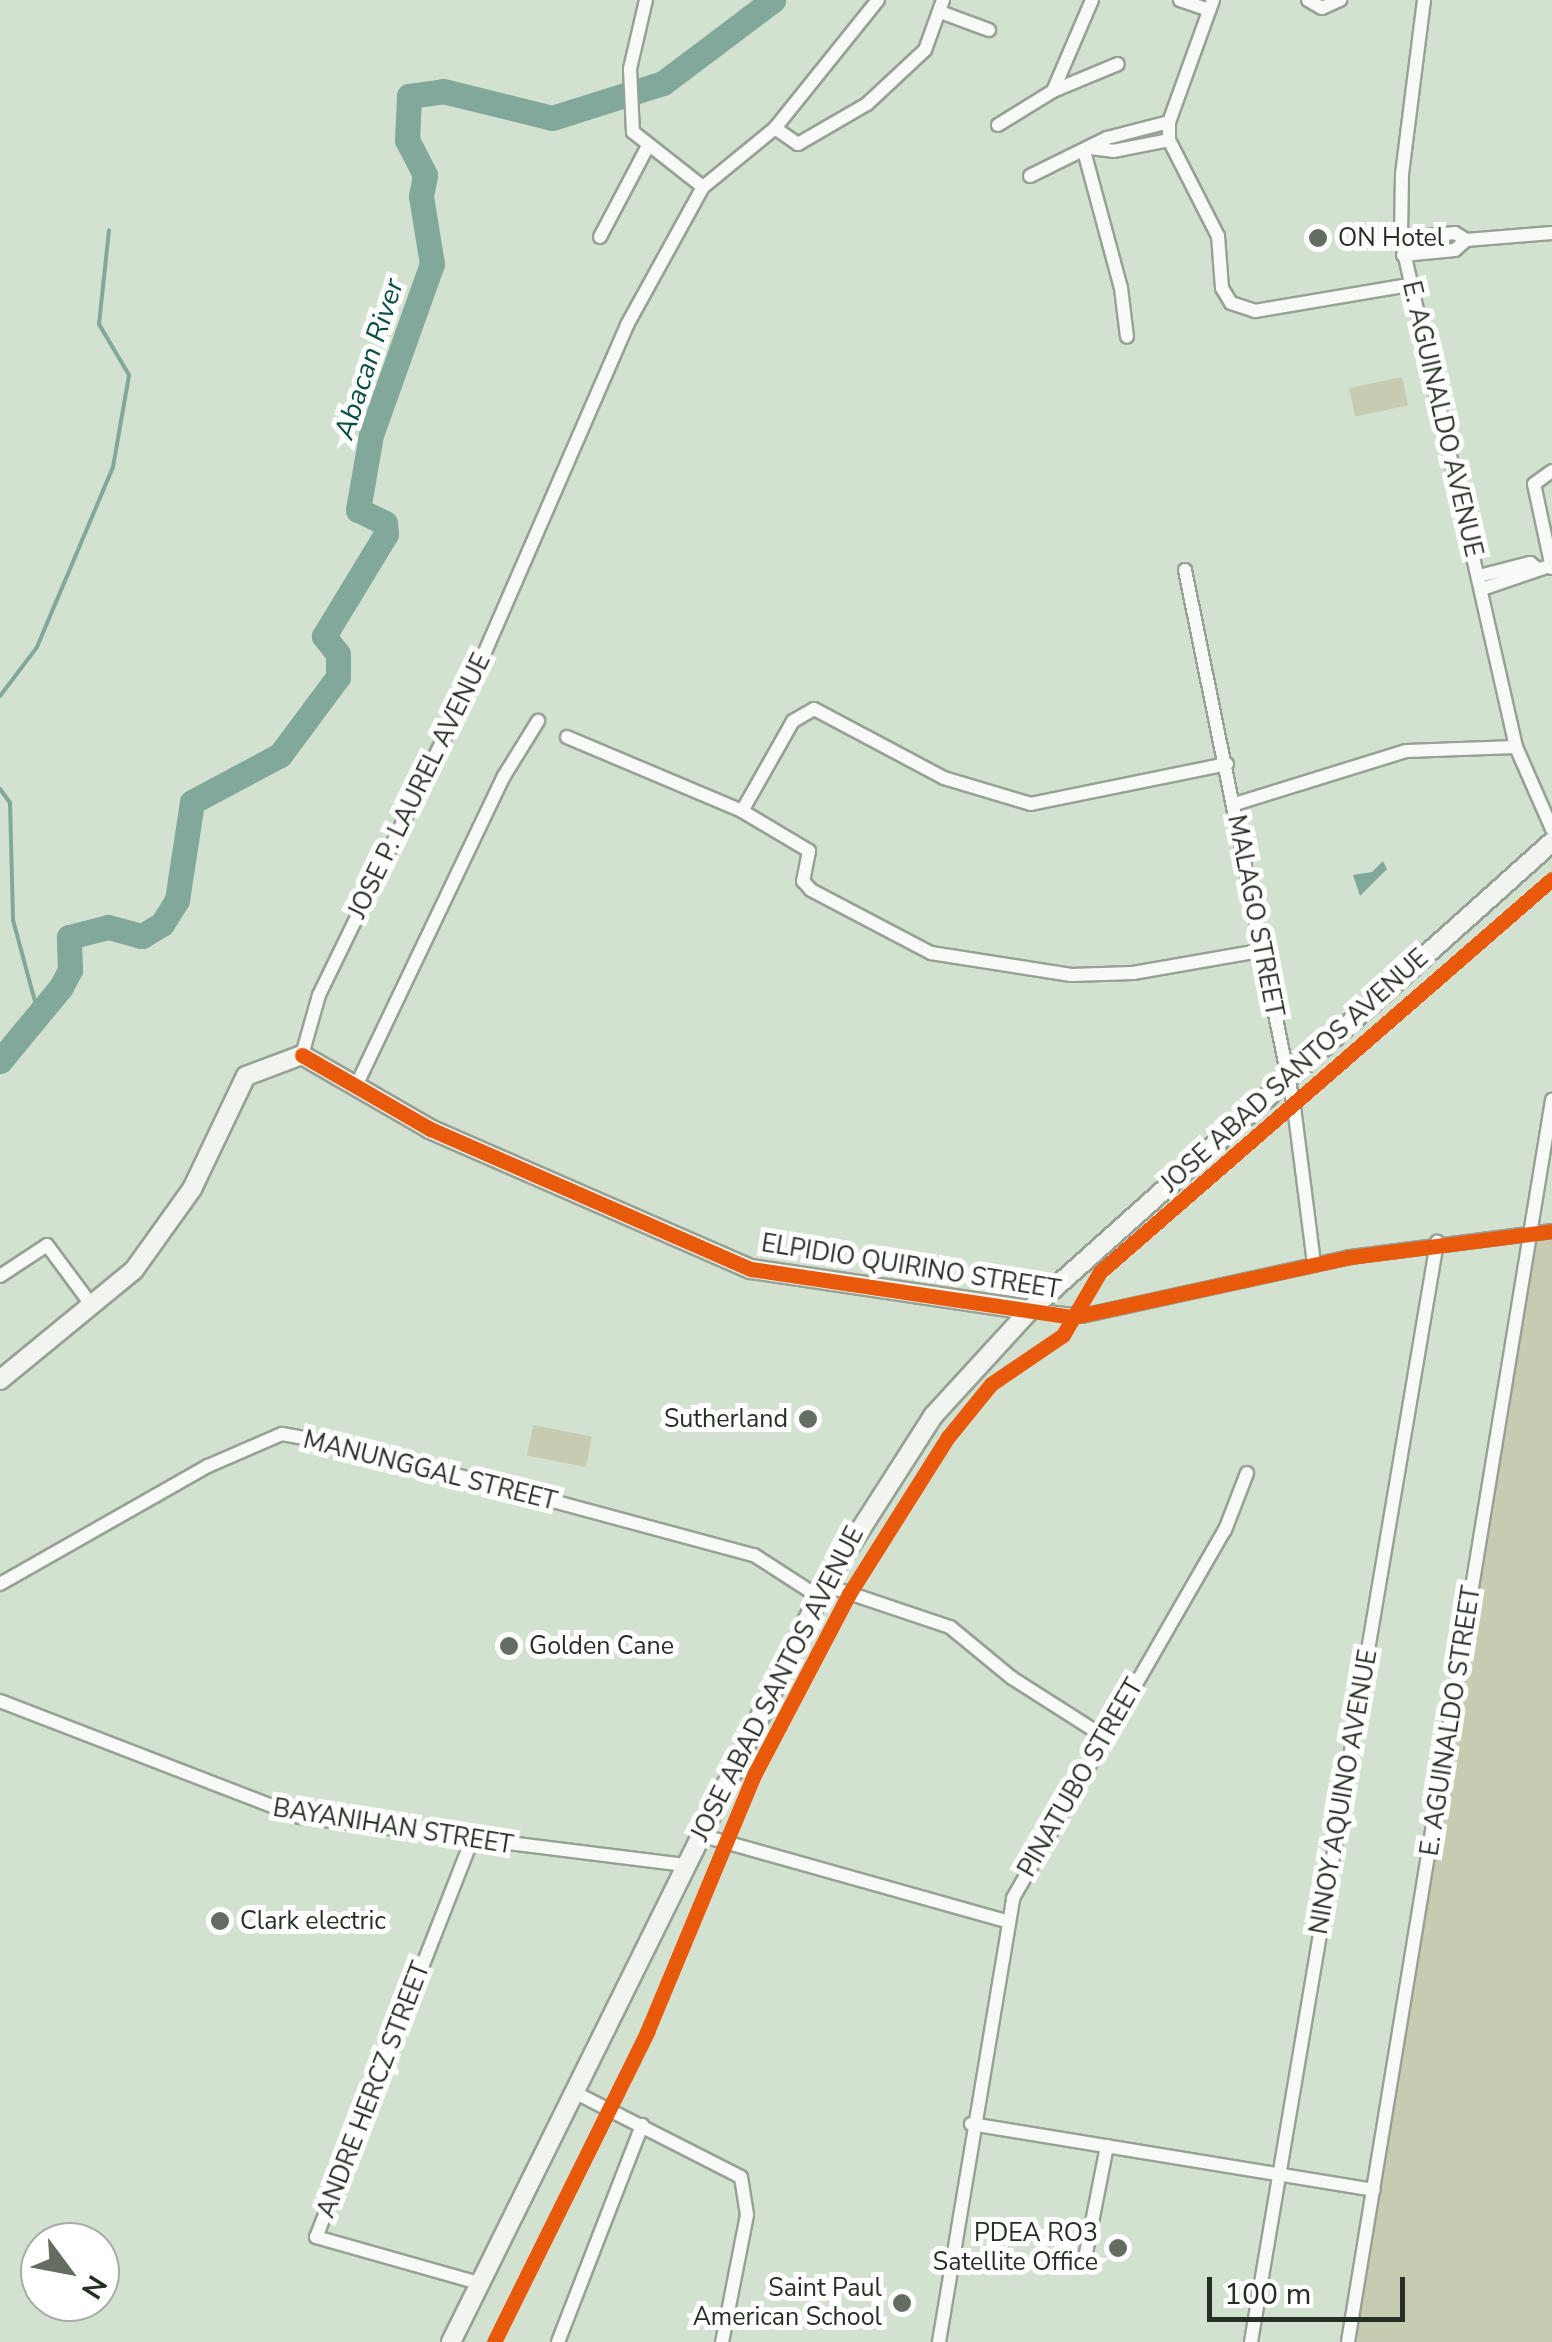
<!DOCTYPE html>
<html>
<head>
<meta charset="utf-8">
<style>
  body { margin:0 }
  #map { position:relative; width:1552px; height:2342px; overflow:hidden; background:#d3e1d0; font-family:"Nunito Sans",sans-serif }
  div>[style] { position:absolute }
  .green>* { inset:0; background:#c7cbb2; transform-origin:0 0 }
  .water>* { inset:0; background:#82a79b }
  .stream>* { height:4px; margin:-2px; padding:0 2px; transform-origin:2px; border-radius:2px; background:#82a79b }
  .river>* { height:25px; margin:-12.5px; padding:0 12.5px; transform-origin:12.5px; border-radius:12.5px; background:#82a79b }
  .roads { filter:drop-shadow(2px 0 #97a195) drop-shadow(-2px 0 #97a195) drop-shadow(0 2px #97a195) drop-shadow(0 -2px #97a195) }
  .street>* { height:12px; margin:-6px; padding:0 6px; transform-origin:6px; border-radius:6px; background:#f8faf8 }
  .secondary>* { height:18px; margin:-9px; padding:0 9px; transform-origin:9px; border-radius:9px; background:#f1f4ef }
  .cycleway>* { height:15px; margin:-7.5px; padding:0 7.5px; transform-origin:7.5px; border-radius:7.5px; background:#e8590c }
  .dots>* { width:28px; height:28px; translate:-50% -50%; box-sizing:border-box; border:5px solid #fff; border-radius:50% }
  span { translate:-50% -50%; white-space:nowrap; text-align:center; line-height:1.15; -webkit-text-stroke:10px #fff; paint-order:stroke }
  .poi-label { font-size:25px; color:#262f23 }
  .left { translate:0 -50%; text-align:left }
  .right { translate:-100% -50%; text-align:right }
  .street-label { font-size:25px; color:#262f23 }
  .water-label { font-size:28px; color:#084e43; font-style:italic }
  .north { position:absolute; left:20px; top:2222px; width:100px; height:100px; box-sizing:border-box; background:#fff; border:2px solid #a8aca7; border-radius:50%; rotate:122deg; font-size:28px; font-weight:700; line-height:40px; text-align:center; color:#262f23 }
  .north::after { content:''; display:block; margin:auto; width:35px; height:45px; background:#636d60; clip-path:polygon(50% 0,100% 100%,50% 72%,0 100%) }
  .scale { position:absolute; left:1207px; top:2277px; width:198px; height:45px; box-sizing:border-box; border:5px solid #262f23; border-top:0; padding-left:12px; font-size:30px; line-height:35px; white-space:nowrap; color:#262f23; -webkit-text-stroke:8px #fff; paint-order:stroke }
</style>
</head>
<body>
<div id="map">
  <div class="green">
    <i style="left:1402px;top:377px;width:29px;height:54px;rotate:78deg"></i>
    <i style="clip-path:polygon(1538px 1231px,1552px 1234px,1552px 2342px,1354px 2342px)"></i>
    <i style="left:533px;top:1425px;width:60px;height:31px;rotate:11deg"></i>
  </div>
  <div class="water">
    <i style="clip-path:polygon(1383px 861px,1387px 869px,1360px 896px,1353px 875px,1372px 872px)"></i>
  </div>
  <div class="stream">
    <i style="left:0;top:696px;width:61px;rotate:-52.9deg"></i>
    <i style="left:37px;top:647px;width:195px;rotate:-67.1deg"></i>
    <i style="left:113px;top:467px;width:93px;rotate:-80.1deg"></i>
    <i style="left:129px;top:375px;width:59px;rotate:-120.5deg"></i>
    <i style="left:99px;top:324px;width:94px;rotate:-83.9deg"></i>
    <i style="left:0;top:789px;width:17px;rotate:54deg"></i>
    <i style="left:10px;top:803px;width:117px;rotate:88.5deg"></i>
    <i style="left:13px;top:920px;width:92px;rotate:74.9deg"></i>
  </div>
  <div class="river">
    <i style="left:0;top:1061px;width:96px;rotate:-50.5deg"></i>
    <i style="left:61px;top:987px;width:19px;rotate:-62deg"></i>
    <i style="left:70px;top:970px;width:33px;rotate:-92deg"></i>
    <i style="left:69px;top:937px;width:40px;rotate:-14.4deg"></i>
    <i style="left:108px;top:927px;width:35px;rotate:15deg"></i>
    <i style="left:142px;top:936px;width:23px;rotate:-31deg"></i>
    <i style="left:162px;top:924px;width:28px;rotate:-58deg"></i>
    <i style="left:177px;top:900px;width:99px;rotate:-81.3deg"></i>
    <i style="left:192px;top:802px;width:100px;rotate:-28.1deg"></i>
    <i style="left:280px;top:755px;width:97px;rotate:-53.4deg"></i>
    <i style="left:338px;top:677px;width:23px;rotate:-90deg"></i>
    <i style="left:338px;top:654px;width:23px;rotate:-128deg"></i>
    <i style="left:324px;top:636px;width:119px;rotate:-58.7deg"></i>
    <i style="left:386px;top:534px;width:11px;rotate:-95deg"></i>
    <i style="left:385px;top:523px;width:30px;rotate:-154deg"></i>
    <i style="left:358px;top:510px;width:76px;rotate:-80.2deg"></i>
    <i style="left:371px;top:435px;width:182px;rotate:-70.4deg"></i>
    <i style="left:432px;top:264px;width:69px;rotate:-99.2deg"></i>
    <i style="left:421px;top:196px;width:21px;rotate:-79deg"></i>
    <i style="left:425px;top:175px;width:39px;rotate:-117deg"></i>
    <i style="left:407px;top:140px;width:44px;rotate:-87.4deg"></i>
    <i style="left:409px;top:96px;width:34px;rotate:-8deg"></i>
    <i style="left:443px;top:91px;width:112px;rotate:13.9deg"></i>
    <i style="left:552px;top:118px;width:116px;rotate:-17.5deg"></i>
    <i style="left:663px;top:83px;width:138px;rotate:-37deg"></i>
  </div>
  <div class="roads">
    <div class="street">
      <i style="left:646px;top:0;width:71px;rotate:103.1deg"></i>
      <i style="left:630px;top:69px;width:63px;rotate:87.3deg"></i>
      <i style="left:633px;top:132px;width:89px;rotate:38.2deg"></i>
      <i style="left:1180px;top:0;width:31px;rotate:19deg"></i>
      <i style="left:1213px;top:0;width:130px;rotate:109.8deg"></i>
      <i style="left:1169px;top:122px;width:18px;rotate:90deg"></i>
      <i style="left:1169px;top:140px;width:108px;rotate:63deg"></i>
      <i style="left:1218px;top:236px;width:52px;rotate:85.6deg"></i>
      <i style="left:1222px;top:288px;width:17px;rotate:59deg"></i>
      <i style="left:1231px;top:303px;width:25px;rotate:18deg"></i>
      <i style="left:1255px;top:311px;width:156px;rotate:-9.6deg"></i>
      <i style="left:1308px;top:0;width:16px;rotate:30deg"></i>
      <i style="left:1322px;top:8px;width:20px;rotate:-24deg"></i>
      <i style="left:1424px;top:0;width:175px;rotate:97.2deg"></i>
      <i style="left:1402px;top:174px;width:65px;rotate:90.9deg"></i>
      <i style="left:1401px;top:239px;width:521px;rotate:77.24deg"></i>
      <i style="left:1516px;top:747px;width:90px;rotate:66.3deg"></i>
      <i style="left:943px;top:13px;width:49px;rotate:20.3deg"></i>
      <i style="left:1053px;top:91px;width:70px;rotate:-22.6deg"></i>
      <i style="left:998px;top:125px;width:65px;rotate:-31.7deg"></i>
      <i style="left:1053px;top:91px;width:99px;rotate:-66.8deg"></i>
      <i style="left:775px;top:128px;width:28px;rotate:35deg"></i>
      <i style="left:798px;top:144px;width:80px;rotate:-30.1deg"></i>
      <i style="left:867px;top:104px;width:79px;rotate:-43deg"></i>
      <i style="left:925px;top:50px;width:53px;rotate:-70.2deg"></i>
      <i style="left:1090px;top:148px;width:23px;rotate:7deg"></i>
      <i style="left:1113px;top:151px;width:57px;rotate:-11.1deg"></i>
      <i style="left:1084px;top:151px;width:142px;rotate:74.9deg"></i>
      <i style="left:1121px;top:288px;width:49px;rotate:83deg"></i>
      <i style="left:1030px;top:176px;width:86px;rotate:-26.3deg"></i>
      <i style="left:1107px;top:138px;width:64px;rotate:-14.5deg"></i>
      <i style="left:600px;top:237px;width:101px;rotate:-62.2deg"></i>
      <i style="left:1401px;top:239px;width:54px;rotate:-6.3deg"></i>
      <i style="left:1455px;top:233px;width:13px;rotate:32deg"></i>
      <i style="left:1403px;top:255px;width:52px;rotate:-5.5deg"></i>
      <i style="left:1455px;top:250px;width:15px;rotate:-42deg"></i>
      <i style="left:1466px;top:240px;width:86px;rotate:-4.7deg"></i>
      <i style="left:1552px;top:471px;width:22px;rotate:144deg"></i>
      <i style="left:1534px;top:484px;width:86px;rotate:77.9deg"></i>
      <i style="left:1185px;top:570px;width:548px;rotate:78.53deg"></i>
      <i style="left:1294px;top:1107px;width:158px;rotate:82.7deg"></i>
      <i style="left:1479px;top:576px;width:53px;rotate:-14.3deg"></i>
      <i style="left:1530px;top:563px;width:10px;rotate:37deg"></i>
      <i style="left:1482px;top:589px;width:71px;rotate:-18.9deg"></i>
      <i style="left:567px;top:737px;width:190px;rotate:22.9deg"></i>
      <i style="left:1227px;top:764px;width:200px;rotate:168.5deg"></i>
      <i style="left:1031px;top:804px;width:91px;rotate:-163.4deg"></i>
      <i style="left:944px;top:778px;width:147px;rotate:-152deg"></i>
      <i style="left:814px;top:709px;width:24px;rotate:150deg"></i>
      <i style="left:793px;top:721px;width:103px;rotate:119.5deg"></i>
      <i style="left:742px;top:811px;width:78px;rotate:30.8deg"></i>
      <i style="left:809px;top:851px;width:31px;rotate:101deg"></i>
      <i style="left:803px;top:881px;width:12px;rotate:48deg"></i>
      <i style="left:811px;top:890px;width:136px;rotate:27.7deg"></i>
      <i style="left:931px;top:953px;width:142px;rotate:8.9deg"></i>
      <i style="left:1071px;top:975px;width:62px;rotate:-1.8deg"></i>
      <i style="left:1133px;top:973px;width:128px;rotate:-9.9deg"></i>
      <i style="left:1235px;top:804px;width:179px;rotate:-17.2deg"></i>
      <i style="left:1406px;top:751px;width:110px;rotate:-2.1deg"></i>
      <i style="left:302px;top:1055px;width:62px;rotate:-74.2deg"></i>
      <i style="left:319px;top:995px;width:364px;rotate:-64.1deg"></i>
      <i style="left:478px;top:668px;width:374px;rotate:-66.5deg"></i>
      <i style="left:627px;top:325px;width:158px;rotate:-61.2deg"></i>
      <i style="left:703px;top:187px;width:93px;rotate:-39.3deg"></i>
      <i style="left:775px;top:128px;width:164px;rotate:-51.2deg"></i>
      <i style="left:356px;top:1086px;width:344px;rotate:-64.5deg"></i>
      <i style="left:504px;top:776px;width:65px;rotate:-58.3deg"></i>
      <i style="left:0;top:1276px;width:56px;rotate:-33.4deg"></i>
      <i style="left:47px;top:1245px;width:77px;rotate:53.4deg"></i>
      <i style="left:1030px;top:1310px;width:52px;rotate:6.6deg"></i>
      <i style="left:1082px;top:1316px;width:274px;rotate:-12.4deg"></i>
      <i style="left:1350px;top:1257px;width:204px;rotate:-7.3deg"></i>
      <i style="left:0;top:1584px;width:239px;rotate:-29.6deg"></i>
      <i style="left:208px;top:1466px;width:81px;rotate:-23.4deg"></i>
      <i style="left:282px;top:1434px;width:68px;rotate:10.2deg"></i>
      <i style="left:349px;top:1446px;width:419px;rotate:15.1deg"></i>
      <i style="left:754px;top:1555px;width:77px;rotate:32.9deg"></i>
      <i style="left:825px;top:1585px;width:132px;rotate:18.6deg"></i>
      <i style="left:950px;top:1627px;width:80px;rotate:39.4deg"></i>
      <i style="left:1012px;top:1678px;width:108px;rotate:32.5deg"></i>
      <i style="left:0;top:1701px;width:322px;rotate:21.1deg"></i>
      <i style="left:300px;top:1817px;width:388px;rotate:7.1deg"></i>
      <i style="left:700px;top:1835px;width:321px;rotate:15.7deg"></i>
      <i style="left:471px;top:1842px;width:424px;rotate:111.4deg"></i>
      <i style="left:316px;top:2237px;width:169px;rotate:15.8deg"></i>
      <i style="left:574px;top:2092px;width:187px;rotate:27deg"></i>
      <i style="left:741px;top:2177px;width:38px;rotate:81deg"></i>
      <i style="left:747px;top:2215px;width:129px;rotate:101.1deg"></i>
      <i style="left:971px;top:2124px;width:408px;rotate:9.3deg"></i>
      <i style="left:1086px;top:2253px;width:109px;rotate:-78.9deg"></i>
      <i style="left:558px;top:2342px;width:233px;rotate:-68.8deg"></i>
      <i style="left:939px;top:2342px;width:450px;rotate:-80.5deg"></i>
      <i style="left:1013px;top:1898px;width:425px;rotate:-60.1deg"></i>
      <i style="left:1225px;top:1530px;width:61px;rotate:-68.9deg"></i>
      <i style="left:1251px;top:2342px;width:1116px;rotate:-80.4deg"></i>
      <i style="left:1348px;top:2342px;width:1259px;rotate:-80.67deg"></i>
    </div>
    <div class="secondary">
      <i style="left:0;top:1380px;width:173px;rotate:-39.4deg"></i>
      <i style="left:134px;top:1270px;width:100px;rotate:-54.4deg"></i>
      <i style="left:192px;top:1189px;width:125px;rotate:-64.5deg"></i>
      <i style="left:246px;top:1076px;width:60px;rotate:-20.6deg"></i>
      <i style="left:302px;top:1055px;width:148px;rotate:30deg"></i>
      <i style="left:430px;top:1129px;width:350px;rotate:23.6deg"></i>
      <i style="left:751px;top:1269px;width:282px;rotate:8.4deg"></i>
      <i style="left:451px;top:2342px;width:844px;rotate:-63.71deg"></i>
      <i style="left:825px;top:1585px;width:201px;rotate:-57.4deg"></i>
      <i style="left:933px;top:1416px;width:144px;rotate:-47.5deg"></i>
      <i style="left:1030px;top:1310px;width:701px;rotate:-41.88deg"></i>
    </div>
  </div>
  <div class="cycleway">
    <i style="left:302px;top:1055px;width:148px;rotate:30deg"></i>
    <i style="left:430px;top:1129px;width:350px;rotate:23.6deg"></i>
    <i style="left:751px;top:1269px;width:326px;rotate:8.5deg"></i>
    <i style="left:1073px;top:1317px;width:283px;rotate:-12.2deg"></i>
    <i style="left:1350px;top:1257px;width:204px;rotate:-7.3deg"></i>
    <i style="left:494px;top:2342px;width:346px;rotate:-63.7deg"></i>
    <i style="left:647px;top:2032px;width:281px;rotate:-67.4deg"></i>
    <i style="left:755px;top:1773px;width:202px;rotate:-62.3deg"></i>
    <i style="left:849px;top:1594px;width:186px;rotate:-57.8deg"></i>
    <i style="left:948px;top:1437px;width:68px;rotate:-50.9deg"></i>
    <i style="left:991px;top:1384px;width:87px;rotate:-34.2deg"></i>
    <i style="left:1063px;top:1335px;width:73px;rotate:-59.6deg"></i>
    <i style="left:1100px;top:1272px;width:599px;rotate:-41.01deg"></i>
  </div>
  <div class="dots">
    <i style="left:1318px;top:238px;background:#636d60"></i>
    <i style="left:808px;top:1419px;background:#636d60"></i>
    <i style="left:509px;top:1646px;background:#636d60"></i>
    <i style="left:220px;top:1921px;background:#636d60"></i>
    <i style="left:1118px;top:2248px;background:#636d60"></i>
    <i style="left:902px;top:2303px;background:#636d60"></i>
  </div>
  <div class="poi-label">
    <span class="left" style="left:1338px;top:238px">ON Hotel</span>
    <span class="right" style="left:788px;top:1419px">Sutherland</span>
    <span class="left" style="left:529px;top:1646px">Golden Cane</span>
    <span class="left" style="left:240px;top:1921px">Clark electric</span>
    <span class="right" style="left:1098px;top:2248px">PDEA RO3<br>Satellite Office</span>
    <span class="right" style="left:882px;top:2303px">Saint Paul<br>American School</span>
  </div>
  <div class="street-label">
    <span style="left:1442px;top:419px;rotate:77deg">E. AGUINALDO AVENUE</span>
    <span style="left:420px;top:786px;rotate:-64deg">JOSE P. LAUREL AVENUE</span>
    <span style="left:1255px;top:916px;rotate:79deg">MALAGO STREET</span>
    <span style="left:1295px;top:1071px;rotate:-42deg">JOSE ABAD SANTOS AVENUE</span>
    <span style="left:911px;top:1267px;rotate:9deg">ELPIDIO QUIRINO STREET</span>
    <span style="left:430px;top:1471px;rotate:14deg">MANUNGGAL STREET</span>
    <span style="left:778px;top:1684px;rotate:-63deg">JOSE ABAD SANTOS AVENUE</span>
    <span style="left:1451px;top:1721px;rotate:-81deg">E. AGUINALDO STREET</span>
    <span style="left:1081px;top:1778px;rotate:-60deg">PINATUBO STREET</span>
    <span style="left:1344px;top:1792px;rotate:-80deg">NINOY AQUINO AVENUE</span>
    <span style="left:393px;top:1827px;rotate:9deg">BAYANIHAN STREET</span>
    <span style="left:374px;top:2090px;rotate:-69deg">ANDRE HERCZ STREET</span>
  </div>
  <div class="water-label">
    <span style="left:369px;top:359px;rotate:-72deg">Abacan River</span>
  </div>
  <div class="north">N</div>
  <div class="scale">100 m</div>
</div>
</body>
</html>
